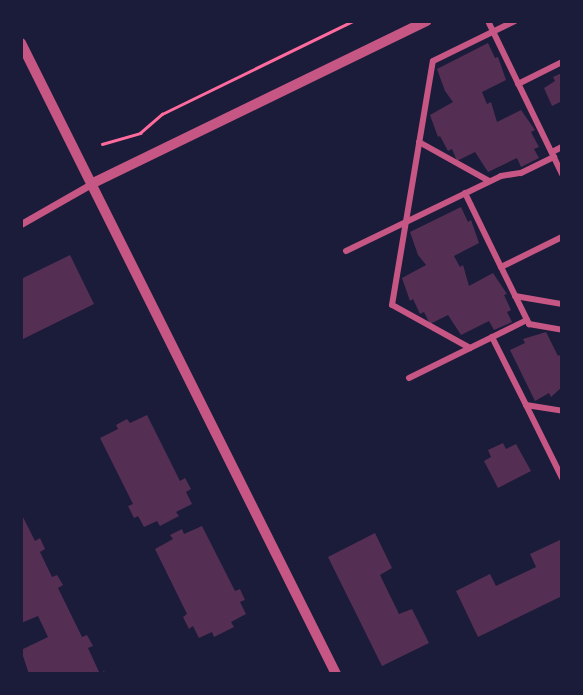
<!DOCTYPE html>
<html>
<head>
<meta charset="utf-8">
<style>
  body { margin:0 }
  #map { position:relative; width:583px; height:695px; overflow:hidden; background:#1b1b3a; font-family:"Source Sans 3",sans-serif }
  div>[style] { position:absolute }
  .building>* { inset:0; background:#542f53 }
  .path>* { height:2.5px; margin:-1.25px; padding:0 1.25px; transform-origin:1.25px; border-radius:1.25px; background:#ff6b9d }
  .pedestrian>* { height:6px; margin:-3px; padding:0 3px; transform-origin:3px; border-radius:3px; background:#c65784 }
  .minor>* { height:7px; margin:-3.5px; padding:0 3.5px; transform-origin:3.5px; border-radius:3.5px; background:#c65784 }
  .tertiary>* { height:10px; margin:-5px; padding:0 5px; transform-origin:5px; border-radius:5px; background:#c65784 }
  span { translate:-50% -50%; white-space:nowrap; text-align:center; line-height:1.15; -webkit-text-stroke:5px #1b1b3a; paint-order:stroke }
  .frame { position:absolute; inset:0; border:23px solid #1b1b3a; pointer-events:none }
</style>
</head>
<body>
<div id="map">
  <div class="building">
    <i style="clip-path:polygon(488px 43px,495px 58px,498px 57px,506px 80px,482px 92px,487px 104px,491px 102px,497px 122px,521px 110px,535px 130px,531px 132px,539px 147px,534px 149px,539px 158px,521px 167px,517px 158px,488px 172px,475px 152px,457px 161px,452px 149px,448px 151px,440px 136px,438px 137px,430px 115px,453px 102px,445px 91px,437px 69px)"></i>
    <i style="clip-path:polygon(562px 73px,562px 101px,552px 106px,544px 88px,555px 81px,553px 77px)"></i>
    <i style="clip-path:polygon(461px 207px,468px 222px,471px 220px,479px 243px,454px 256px,460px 267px,463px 265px,469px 286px,493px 273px,507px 294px,504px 295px,511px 310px,507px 312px,512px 322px,494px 330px,489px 321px,461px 335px,448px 315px,430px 324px,424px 312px,420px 314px,413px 299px,410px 301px,402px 278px,426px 265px,418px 255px,410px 232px)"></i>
    <i style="clip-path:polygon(70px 255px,94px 304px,21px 340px,21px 279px)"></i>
    <i style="clip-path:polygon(546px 332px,558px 356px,562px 354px,562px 387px,551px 397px,549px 393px,535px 401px,510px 350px,525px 343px,523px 339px)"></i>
    <i style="clip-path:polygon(147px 415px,180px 481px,185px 478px,191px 489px,186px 492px,192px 504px,176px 512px,179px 516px,160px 526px,157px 521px,144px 527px,138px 516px,134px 518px,128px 506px,133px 504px,100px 438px,118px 429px,116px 425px,127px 419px,130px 423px)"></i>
    <i style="clip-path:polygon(503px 443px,506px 449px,516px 444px,531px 471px,498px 488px,484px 461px,491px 457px,488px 450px)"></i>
    <i style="clip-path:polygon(21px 513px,35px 541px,40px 538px,45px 549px,40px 552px,52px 577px,57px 575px,63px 585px,58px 588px,82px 637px,87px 635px,93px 646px,88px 648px,100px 674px,104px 671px,106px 674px,29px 674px,21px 650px,48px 637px,38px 616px,21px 623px)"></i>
    <i style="clip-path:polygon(202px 526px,235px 591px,240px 589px,245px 600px,240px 602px,246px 614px,231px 622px,234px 627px,214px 637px,212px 632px,199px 638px,193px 626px,189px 629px,183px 617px,187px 614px,155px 549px,173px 539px,170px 535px,182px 529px,184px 534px)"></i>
    <i style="clip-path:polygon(375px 533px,392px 568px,380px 575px,399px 614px,412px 609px,429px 643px,382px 666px,328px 557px)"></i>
    <i style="clip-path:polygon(562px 539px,562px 596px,478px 637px,456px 591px,490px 574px,496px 586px,536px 567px,530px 554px)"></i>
  </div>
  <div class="path">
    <i style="left:102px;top:144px;width:40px;rotate:-16deg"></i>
    <i style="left:140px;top:133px;width:29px;rotate:-41deg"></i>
    <i style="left:162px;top:114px;width:212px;rotate:-26deg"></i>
  </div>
  <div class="pedestrian">
    <i style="left:488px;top:21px;width:170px;rotate:64.2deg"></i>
    <i style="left:518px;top:84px;width:49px;rotate:-26.6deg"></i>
    <i style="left:419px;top:142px;width:80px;rotate:29.1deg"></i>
    <i style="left:552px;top:152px;width:11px;rotate:-27deg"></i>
    <i style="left:465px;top:193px;width:82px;rotate:64.1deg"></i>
    <i style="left:562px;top:237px;width:68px;rotate:153.8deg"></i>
    <i style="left:501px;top:267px;width:64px;rotate:63.8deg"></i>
    <i style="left:529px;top:324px;width:34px;rotate:10deg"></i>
    <i style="left:346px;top:251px;width:172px;rotate:-25.8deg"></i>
    <i style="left:501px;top:176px;width:20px;rotate:-9deg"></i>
    <i style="left:521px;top:173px;width:37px;rotate:-26deg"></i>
    <i style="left:515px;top:296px;width:48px;rotate:9.7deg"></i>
    <i style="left:492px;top:337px;width:76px;rotate:63.4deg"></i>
    <i style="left:526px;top:405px;width:36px;rotate:9deg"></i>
    <i style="left:470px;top:348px;width:89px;rotate:-151.1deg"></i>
    <i style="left:392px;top:305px;width:247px;rotate:-80.5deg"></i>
    <i style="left:433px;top:61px;width:91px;rotate:-26deg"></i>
    <i style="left:409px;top:378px;width:131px;rotate:-26.2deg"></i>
    <i style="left:526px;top:405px;width:81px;rotate:63.7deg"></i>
  </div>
  <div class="minor">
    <i style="left:21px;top:224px;width:81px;rotate:-29.7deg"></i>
  </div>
  <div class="tertiary">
    <i style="left:21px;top:43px;width:705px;rotate:63.47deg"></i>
    <i style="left:91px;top:184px;width:373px;rotate:-25.9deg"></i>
  </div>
  <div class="frame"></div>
</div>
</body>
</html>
